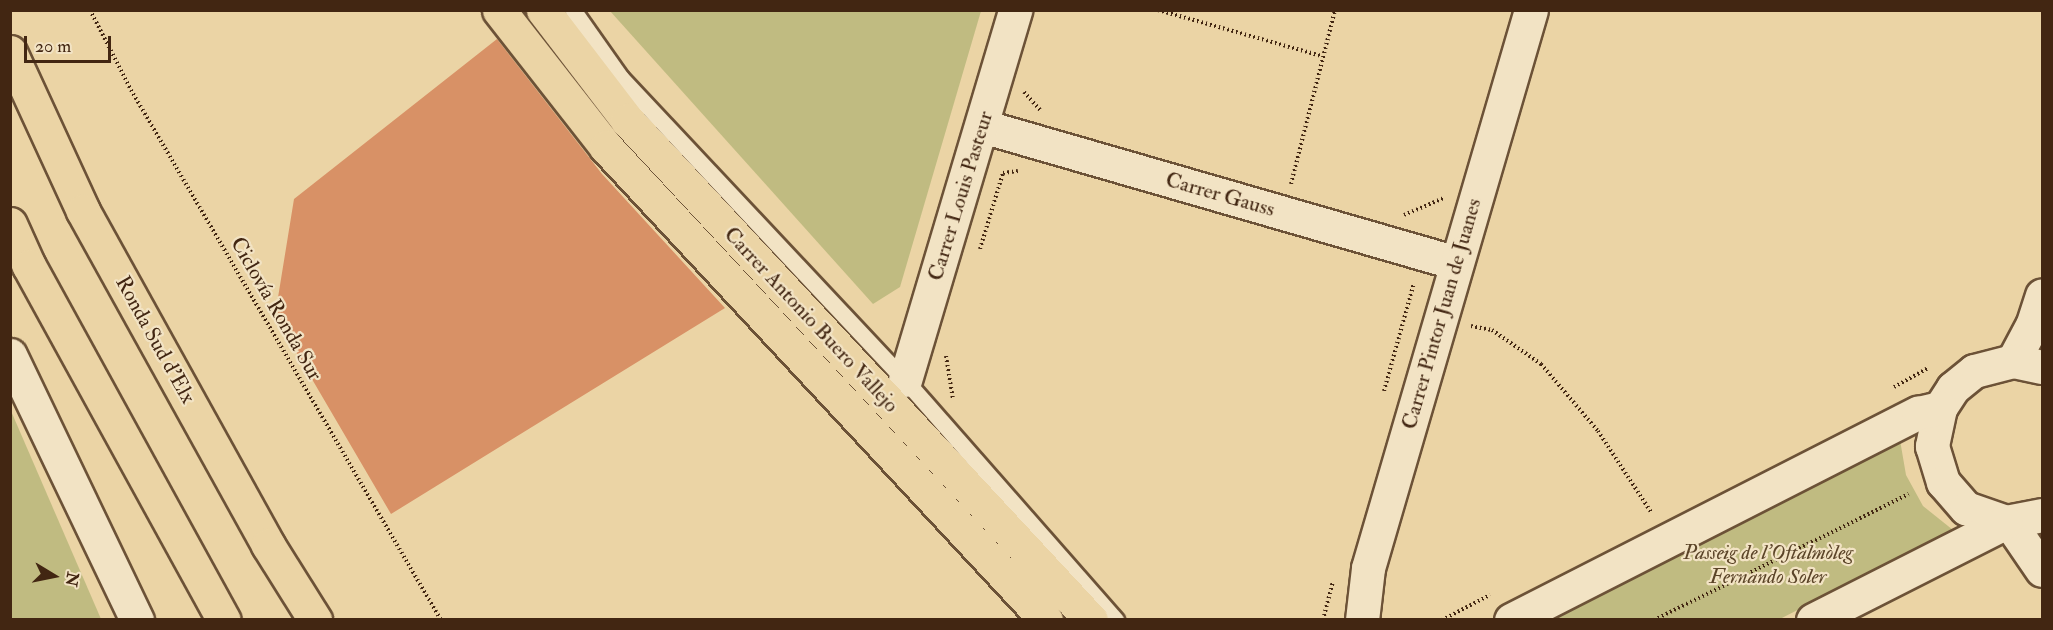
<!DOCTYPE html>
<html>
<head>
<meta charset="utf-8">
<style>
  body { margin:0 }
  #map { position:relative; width:2053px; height:630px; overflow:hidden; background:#ebd4a5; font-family:"IM FELL Double Pica",serif }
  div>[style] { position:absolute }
  .green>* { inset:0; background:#c0bb81 }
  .building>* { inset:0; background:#d89166 }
  .path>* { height:4px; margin-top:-2px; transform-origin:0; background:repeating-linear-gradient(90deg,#422612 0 1.5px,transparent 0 4.5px) }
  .roads { filter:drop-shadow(2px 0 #6c5237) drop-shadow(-2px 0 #6c5237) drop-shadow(0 2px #6c5237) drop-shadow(0 -2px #6c5237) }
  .lane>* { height:16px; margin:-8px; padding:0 8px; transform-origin:8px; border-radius:8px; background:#f2e3c4 }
  .street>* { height:33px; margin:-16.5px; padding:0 16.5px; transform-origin:16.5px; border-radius:16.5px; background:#f2e3c4 }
  .primary>* { height:33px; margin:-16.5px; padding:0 16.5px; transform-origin:16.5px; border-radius:16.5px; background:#ebd4a5 }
  .highway>* { height:33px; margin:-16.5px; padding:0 16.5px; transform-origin:16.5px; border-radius:16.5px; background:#ebd4a5 }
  span { translate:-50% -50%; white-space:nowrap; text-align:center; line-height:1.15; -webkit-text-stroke:4.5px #f2e3c4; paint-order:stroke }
  .street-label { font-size:21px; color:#422612 }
  .park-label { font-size:21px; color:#5b4428; font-style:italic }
  .frame { position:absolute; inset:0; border:12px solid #422612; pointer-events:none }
  .north { position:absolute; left:24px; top:546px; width:60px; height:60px; -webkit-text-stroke:4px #f2e3c4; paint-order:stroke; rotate:100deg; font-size:16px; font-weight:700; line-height:24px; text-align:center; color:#422612 }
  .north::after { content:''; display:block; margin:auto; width:21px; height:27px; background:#422612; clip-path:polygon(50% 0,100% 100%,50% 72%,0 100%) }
  .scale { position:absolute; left:24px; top:36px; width:87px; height:27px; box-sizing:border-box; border:3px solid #422612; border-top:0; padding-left:8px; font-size:18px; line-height:21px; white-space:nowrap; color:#422612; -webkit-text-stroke:4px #f2e3c4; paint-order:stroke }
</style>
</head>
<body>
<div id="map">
  <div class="green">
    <i style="clip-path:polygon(610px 11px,981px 11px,900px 287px,873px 304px)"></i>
    <i style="clip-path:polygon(10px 411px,11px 411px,101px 619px,11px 619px)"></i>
    <i style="clip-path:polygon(1900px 440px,1906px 475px,1923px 506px,1953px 530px,1780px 619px,1537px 620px)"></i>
  </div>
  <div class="building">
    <i style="clip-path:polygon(497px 39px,602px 174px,725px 308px,391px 514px,275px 316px,294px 199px)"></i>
  </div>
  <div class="path">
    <i style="left:90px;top:10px;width:90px;rotate:62.9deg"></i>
    <i style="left:131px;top:90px;width:614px;rotate:59.68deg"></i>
    <i style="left:1158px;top:10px;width:170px;rotate:15.7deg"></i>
    <i style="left:1024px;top:92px;width:24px;rotate:48deg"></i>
    <i style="left:1291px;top:184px;width:179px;rotate:-75.8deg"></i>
    <i style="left:1404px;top:215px;width:43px;rotate:-23deg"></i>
    <i style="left:980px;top:249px;width:79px;rotate:-73.2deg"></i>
    <i style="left:1003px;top:173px;width:15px;rotate:-8deg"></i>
    <i style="left:1471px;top:326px;width:21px;rotate:11deg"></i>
    <i style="left:1492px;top:330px;width:60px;rotate:34.8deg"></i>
    <i style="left:1541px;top:364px;width:88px;rotate:49.6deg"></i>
    <i style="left:1598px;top:431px;width:97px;rotate:56.8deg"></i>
    <i style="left:946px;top:356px;width:44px;rotate:80.8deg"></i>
    <i style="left:1894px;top:387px;width:38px;rotate:-29deg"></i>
    <i style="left:1384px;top:391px;width:112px;rotate:-74.5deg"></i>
    <i style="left:1323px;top:620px;width:40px;rotate:-75.6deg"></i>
    <i style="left:1442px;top:620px;width:54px;rotate:-27.5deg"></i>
    <i style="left:1654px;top:620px;width:284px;rotate:-26.3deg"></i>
  </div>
  <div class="roads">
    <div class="lane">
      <i style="left:573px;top:10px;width:83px;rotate:54.8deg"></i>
      <i style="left:621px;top:78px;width:415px;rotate:46.8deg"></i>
      <i style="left:905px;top:380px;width:320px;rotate:48.7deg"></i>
    </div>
    <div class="street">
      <i style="left:982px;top:126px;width:494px;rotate:16.1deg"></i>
      <i style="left:10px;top:355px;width:294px;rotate:64.4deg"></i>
      <i style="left:2013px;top:361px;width:40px;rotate:-62deg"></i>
      <i style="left:2032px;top:326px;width:32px;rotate:-72deg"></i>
      <i style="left:2042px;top:367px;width:30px;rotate:-168deg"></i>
      <i style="left:2013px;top:361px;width:40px;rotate:165.6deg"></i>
      <i style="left:1974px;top:371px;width:27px;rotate:141deg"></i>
      <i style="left:1953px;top:388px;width:24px;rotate:123deg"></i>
      <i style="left:1940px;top:408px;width:39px;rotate:102deg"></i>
      <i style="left:1932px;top:446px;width:38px;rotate:73deg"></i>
      <i style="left:1943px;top:482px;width:35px;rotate:49deg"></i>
      <i style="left:1966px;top:508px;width:42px;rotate:19.3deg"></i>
      <i style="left:2006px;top:522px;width:37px;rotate:-11deg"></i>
      <i style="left:905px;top:380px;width:386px;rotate:-73.4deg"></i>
      <i style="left:2009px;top:522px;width:58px;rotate:55.5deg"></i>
      <i style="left:1362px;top:620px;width:52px;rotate:-83.4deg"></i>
      <i style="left:1368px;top:568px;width:581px;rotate:-73.72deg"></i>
      <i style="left:1511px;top:620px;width:457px;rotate:-27deg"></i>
      <i style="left:1918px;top:413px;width:23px;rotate:-13deg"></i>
      <i style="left:1813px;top:620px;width:216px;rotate:-26.9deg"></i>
    </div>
    <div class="primary">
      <i style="left:499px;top:10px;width:174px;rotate:52deg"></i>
      <i style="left:606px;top:147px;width:646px;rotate:47.07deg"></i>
      <i style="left:543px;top:10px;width:138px;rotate:52.6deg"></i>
      <i style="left:627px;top:120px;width:682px;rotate:47.14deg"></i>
    </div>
    <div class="highway">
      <i style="left:10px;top:52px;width:175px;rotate:65.3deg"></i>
      <i style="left:83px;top:211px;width:382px;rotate:61deg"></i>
      <i style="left:268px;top:545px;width:89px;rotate:57.9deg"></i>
      <i style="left:10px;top:224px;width:46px;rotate:65.7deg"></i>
      <i style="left:29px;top:266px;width:404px;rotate:61.2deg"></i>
    </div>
  </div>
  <div class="street-label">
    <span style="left:1220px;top:195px;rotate:16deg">Carrer Gauss</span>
    <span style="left:961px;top:196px;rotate:-73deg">Carrer Louis Pasteur</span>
    <span style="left:276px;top:309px;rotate:60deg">Ciclovía Ronda Sur</span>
    <span style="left:1442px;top:314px;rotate:-74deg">Carrer Pintor Juan de Juanes</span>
    <span style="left:811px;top:320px;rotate:47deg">Carrer Antonio Buero Vallejo</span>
    <span style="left:155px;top:340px;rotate:61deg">Ronda Sud d'Elx</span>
  </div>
  <div class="park-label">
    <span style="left:1768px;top:565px">Passeig de l'Oftalmòleg<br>Fernando Soler</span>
  </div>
  <div class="frame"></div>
  <div class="north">N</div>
  <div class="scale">20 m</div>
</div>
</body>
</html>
